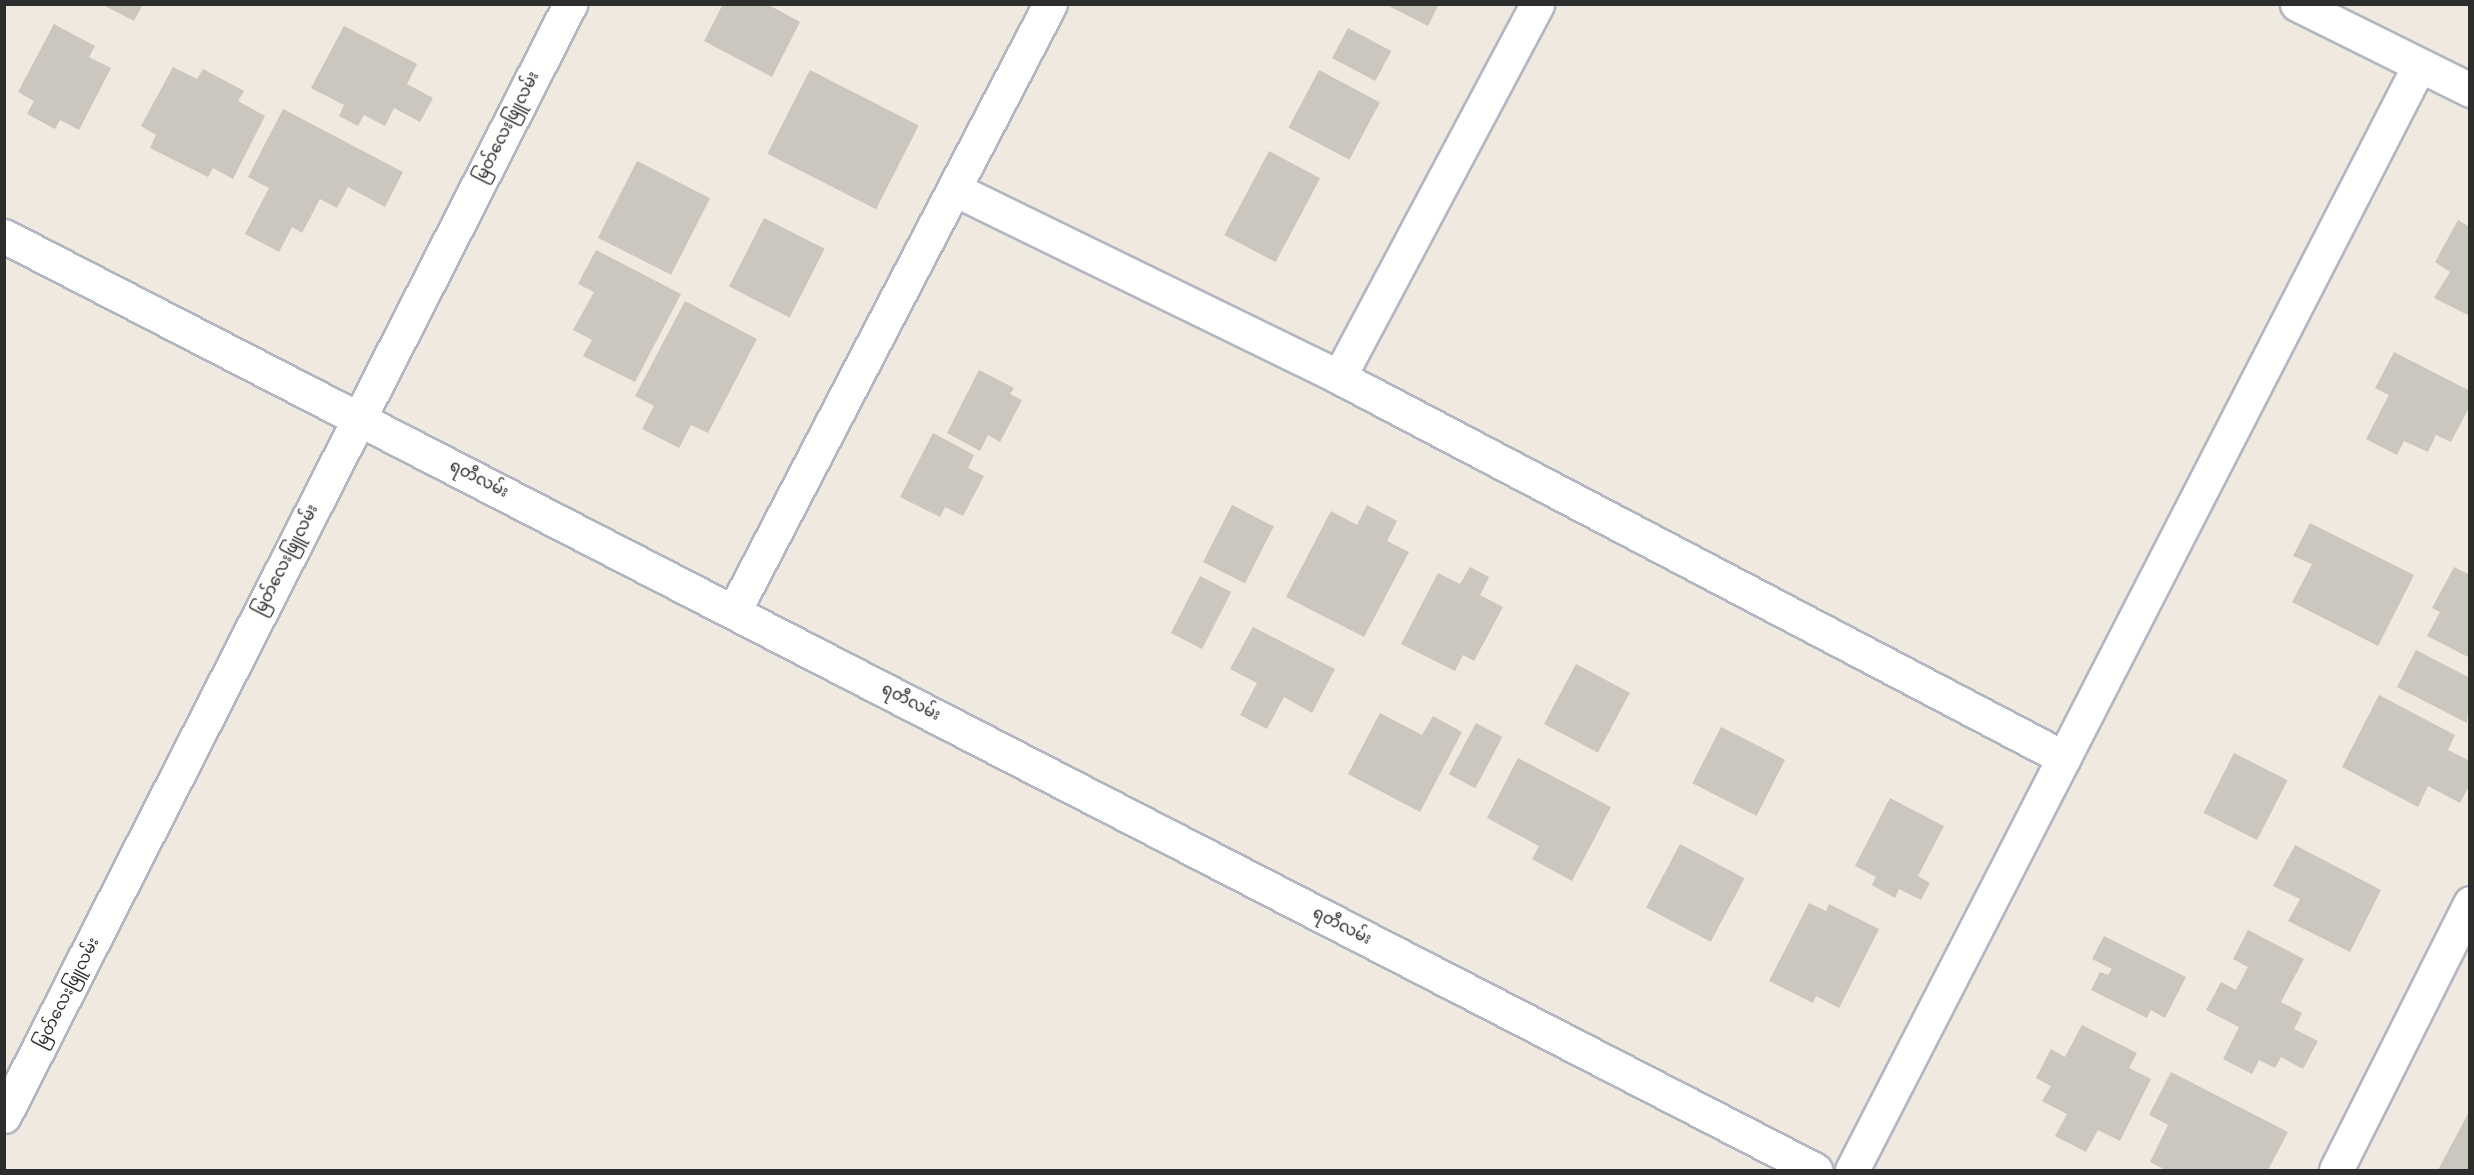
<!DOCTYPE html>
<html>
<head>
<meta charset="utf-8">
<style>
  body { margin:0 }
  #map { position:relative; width:2474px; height:1175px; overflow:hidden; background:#f0e9df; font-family:"Space Grotesk","Noto Sans Myanmar",sans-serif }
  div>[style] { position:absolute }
  .building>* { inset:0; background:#cbc6be; transform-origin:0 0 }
  .roads { filter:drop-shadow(2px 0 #b2b5c2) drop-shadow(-2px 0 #b2b5c2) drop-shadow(0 2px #b2b5c2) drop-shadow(0 -2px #b2b5c2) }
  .minor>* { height:33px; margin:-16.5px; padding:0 16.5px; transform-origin:16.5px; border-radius:16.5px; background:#fff }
  .tertiary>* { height:33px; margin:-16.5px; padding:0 16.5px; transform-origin:16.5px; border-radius:16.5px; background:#fff }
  span { translate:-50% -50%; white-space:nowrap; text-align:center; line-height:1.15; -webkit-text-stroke:4.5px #fff; paint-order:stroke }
  .street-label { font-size:16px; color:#2d2d2d }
  .frame { position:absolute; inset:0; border:6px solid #2d2d2d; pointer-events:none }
</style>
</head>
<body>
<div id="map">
  <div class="building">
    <i style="clip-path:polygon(101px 4px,143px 4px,134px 21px)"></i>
    <i style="clip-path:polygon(723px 4px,767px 4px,800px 22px,772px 77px,704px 41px)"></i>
    <i style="clip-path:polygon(1385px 4px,1439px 4px,1428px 26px)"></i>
    <i style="clip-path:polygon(54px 24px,95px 46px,89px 57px,111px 68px,79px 130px,60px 120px,55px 129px,27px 114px,34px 101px,18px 92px)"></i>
    <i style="clip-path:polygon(344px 26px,417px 64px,407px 84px,433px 98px,420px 122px,394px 108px,385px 126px,364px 115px,358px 126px,339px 116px,344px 105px,311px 88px)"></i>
    <i style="left:1348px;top:28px;width:49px;height:34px;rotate:28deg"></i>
    <i style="clip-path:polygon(173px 67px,197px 79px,203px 69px,244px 91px,238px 101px,265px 116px,233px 179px,213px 168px,208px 177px,150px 148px,156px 135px,141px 126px)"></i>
    <i style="left:810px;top:70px;width:122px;height:94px;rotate:27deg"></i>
    <i style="left:1319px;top:70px;width:69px;height:65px;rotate:28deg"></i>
    <i style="clip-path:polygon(283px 109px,403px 172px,385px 207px,348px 187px,337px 208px,320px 199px,302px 233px,292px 227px,279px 252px,245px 234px,269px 188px,248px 177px)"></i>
    <i style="left:1269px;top:151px;width:58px;height:95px;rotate:28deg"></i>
    <i style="left:637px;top:161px;width:82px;height:86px;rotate:27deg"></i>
    <i style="left:764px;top:218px;width:68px;height:77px;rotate:27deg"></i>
    <i style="clip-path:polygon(2458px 220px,2470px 227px,2470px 316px,2434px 298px,2450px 272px,2435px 262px)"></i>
    <i style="clip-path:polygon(596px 250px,681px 294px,635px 382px,583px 356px,592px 340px,573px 330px,594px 292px,578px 284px)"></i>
    <i style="clip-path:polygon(685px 301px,757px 339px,708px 433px,691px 425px,679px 448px,642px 429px,654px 406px,635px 396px)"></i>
    <i style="clip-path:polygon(2394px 352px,2470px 391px,2470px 406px,2451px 442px,2436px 435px,2428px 452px,2404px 441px,2397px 455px,2366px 439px,2389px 395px,2375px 388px)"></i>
    <i style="clip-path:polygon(979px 370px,1014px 388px,1010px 394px,1022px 400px,1000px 442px,988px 435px,980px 451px,947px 433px)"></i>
    <i style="clip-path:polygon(933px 433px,974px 455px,968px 468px,984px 476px,963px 516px,945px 507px,940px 517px,900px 497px)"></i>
    <i style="left:1232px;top:505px;width:47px;height:64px;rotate:27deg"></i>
    <i style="clip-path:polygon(1367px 505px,1397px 521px,1387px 541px,1409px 552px,1364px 637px,1286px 597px,1331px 511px,1357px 525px)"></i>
    <i style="clip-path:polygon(2310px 523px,2414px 575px,2378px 646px,2292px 602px,2312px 564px,2293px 556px)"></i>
    <i style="clip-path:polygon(1470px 567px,1489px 577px,1480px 595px,1503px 607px,1474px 661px,1463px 655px,1455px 671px,1401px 644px,1438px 573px,1460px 584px)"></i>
    <i style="clip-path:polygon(2454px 567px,2470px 575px,2470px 658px,2427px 636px,2440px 612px,2432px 608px)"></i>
    <i style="left:1200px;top:576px;width:35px;height:64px;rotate:27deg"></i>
    <i style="clip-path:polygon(1253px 627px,1335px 669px,1312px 713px,1284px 697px,1267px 729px,1240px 715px,1257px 683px,1230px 669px)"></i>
    <i style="clip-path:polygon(2416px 650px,2470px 678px,2467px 723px,2397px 687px)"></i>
    <i style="left:1576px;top:664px;width:61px;height:68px;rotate:28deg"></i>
    <i style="clip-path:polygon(2379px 695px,2455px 735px,2448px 750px,2470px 761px,2470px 784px,2460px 803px,2428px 786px,2418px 807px,2342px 767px)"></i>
    <i style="clip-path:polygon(1380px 713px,1422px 735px,1433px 716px,1462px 732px,1420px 812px,1348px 774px)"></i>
    <i style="left:1476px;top:723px;width:30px;height:58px;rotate:28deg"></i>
    <i style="left:1721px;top:727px;width:72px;height:63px;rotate:27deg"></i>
    <i style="left:2234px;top:753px;width:60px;height:67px;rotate:27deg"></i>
    <i style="clip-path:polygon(1518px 758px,1611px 807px,1572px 881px,1532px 859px,1539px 846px,1487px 818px)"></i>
    <i style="clip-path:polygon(1890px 798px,1944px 826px,1918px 876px,1930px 883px,1921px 900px,1899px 889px,1895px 898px,1872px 885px,1876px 877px,1855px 866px)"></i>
    <i style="left:1680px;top:844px;width:73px;height:72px;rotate:28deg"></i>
    <i style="clip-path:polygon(2295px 845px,2381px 890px,2350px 952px,2288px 921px,2300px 899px,2273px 886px)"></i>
    <i style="clip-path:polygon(1809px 903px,1826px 911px,1829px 904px,1879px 929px,1839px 1008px,1816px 996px,1813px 1003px,1769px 981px)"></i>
    <i style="clip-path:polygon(2248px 930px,2304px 959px,2281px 1002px,2302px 1013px,2294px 1029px,2318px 1041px,2303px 1069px,2281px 1057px,2275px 1068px,2259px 1060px,2252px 1074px,2223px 1059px,2239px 1027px,2206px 1010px,2221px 982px,2236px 990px,2248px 967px,2233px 959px)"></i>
    <i style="clip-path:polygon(2104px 936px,2186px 977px,2165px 1018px,2151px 1010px,2147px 1018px,2091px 990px,2100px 972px,2108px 975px,2112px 969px,2092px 959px)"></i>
    <i style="clip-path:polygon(2082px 1025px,2137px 1053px,2129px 1068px,2151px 1079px,2120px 1141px,2098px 1130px,2086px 1152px,2055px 1136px,2067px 1114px,2042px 1101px,2051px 1086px,2036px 1078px,2051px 1049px,2065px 1057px)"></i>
    <i style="clip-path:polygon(2171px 1072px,2288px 1132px,2268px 1170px,2166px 1170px,2150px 1162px,2168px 1125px,2149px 1115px)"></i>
    <i style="clip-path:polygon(2470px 1110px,2470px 1170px,2438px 1170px)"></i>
  </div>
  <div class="roads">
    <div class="minor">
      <i style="left:2297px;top:4px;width:193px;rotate:26.4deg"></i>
      <i style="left:956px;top:190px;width:426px;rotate:26deg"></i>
      <i style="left:1339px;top:377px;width:819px;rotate:27.72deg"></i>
      <i style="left:1339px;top:377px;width:422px;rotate:-62deg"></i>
      <i style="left:734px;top:611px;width:684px;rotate:-62.5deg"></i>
      <i style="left:4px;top:1116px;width:1248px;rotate:-63.02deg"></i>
      <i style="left:1852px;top:1170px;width:1241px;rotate:-62.82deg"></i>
      <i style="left:2336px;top:1170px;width:299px;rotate:-63.3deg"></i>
    </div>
    <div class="tertiary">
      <i style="left:4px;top:236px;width:2038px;rotate:27.28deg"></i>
    </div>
  </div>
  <div class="street-label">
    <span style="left:507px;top:127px;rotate:-63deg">မြတ်လေးဖြူလမ်း</span>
    <span style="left:479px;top:479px;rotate:27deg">ရတီလမ်း</span>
    <span style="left:286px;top:560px;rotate:-63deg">မြတ်လေးဖြူလမ်း</span>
    <span style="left:911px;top:702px;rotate:27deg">ရတီလမ်း</span>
    <span style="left:1342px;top:926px;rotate:27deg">ရတီလမ်း</span>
    <span style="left:67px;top:993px;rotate:-63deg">မြတ်လေးဖြူလမ်း</span>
  </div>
  <div class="frame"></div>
</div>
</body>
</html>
